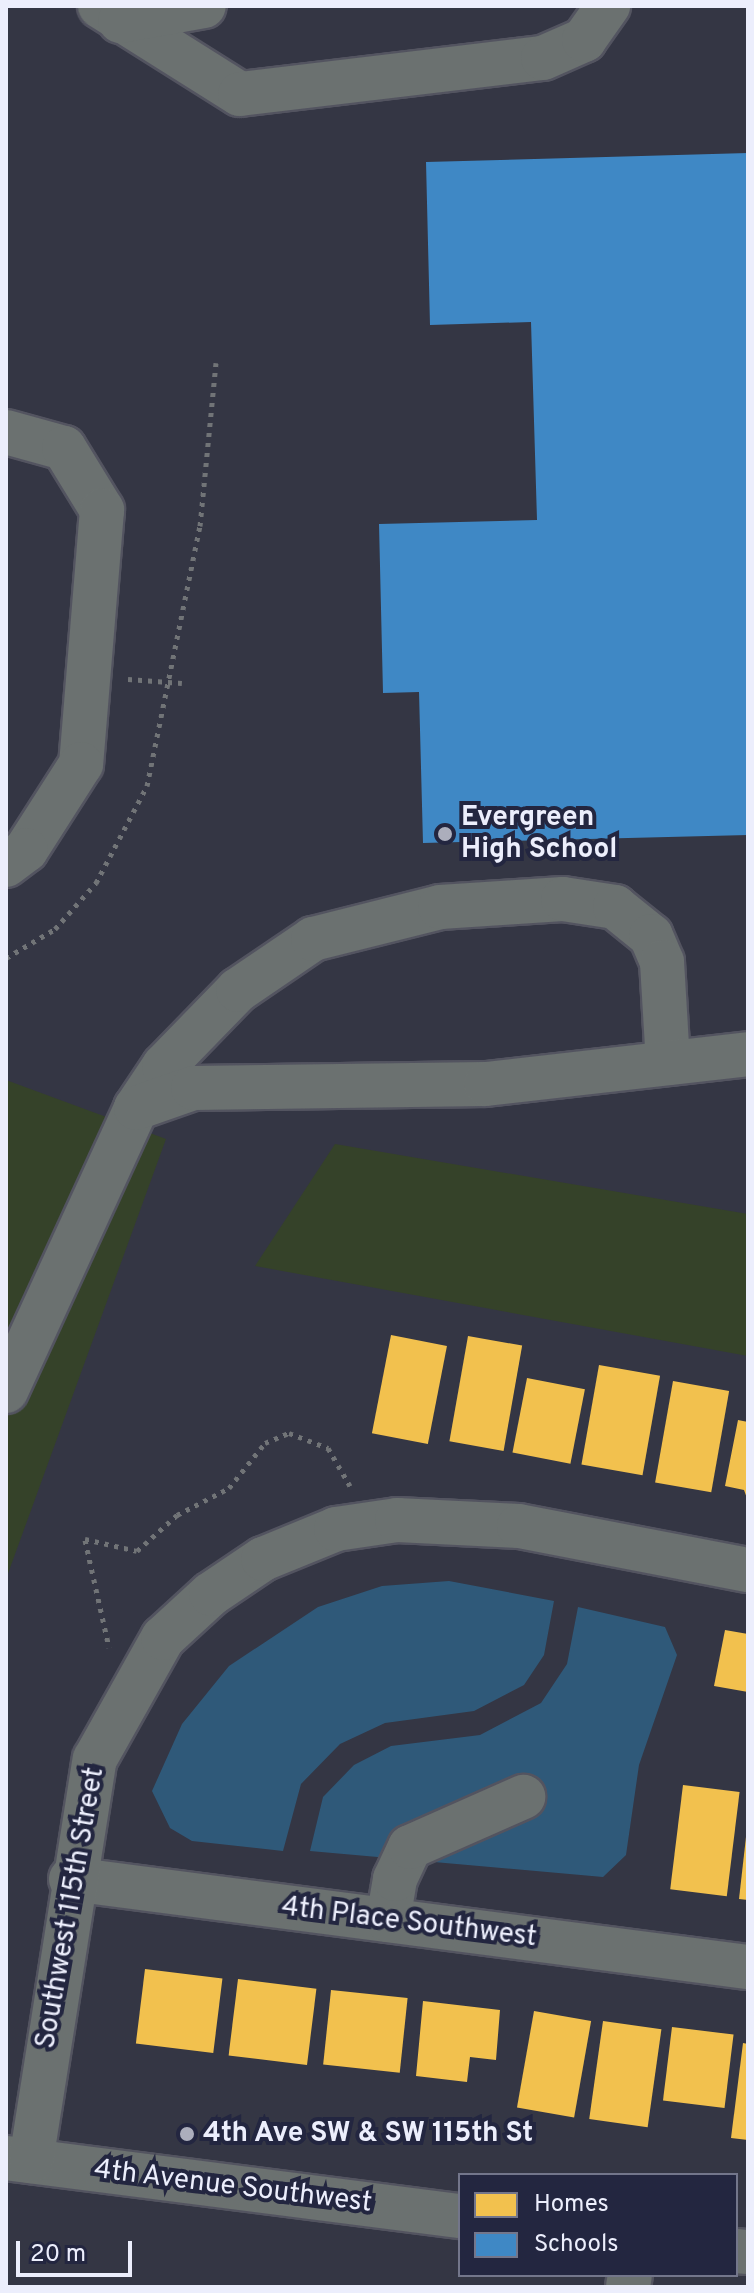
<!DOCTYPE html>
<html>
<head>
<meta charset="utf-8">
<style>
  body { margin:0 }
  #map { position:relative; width:754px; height:2293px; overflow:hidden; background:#343644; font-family:Overpass,sans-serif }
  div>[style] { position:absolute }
  .green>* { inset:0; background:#354229 }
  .water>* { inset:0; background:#2f5979 }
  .homes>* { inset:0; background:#f2c14e; transform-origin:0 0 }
  .schools>* { inset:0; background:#3f88c5 }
  .path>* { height:5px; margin-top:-2.5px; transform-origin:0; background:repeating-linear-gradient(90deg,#717477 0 4px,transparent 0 10px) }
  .roads { filter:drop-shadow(2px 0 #535460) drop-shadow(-2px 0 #535460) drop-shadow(0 2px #535460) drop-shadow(0 -2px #535460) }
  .minor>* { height:44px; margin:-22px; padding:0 22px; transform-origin:22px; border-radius:22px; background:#6b7170 }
  .dots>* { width:22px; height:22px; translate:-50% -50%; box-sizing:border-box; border:4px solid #232640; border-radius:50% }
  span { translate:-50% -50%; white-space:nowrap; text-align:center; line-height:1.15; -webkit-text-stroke:8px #232640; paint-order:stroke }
  .poi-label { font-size:28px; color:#eceefc; font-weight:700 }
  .left { translate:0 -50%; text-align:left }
  .street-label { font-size:28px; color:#eceefc }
  .frame { position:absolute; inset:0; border:8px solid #eceefc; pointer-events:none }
  .legend { position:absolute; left:458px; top:2173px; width:280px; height:104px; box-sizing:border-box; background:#232640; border:2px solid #73768b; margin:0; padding:10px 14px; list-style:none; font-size:24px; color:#eceefc }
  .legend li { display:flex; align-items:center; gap:16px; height:40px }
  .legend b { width:40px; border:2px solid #73768b }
  .scale { position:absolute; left:16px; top:2241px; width:116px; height:36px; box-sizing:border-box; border:4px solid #eceefc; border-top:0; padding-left:10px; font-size:24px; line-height:28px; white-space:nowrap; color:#eceefc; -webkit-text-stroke:6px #232640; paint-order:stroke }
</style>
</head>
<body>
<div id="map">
  <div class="green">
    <i style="clip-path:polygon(6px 1080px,166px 1139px,6px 1579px)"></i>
    <i style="clip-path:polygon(335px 1144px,748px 1214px,748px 1356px,255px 1266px)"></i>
  </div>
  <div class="water">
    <i style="clip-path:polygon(449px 1581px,554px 1601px,544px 1655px,524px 1685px,474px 1711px,385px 1723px,340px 1744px,301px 1784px,283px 1851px,192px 1841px,170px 1828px,152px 1791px,182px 1724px,229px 1666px,318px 1607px,382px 1586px)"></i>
    <i style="clip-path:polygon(578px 1607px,665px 1627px,677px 1655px,639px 1765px,626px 1855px,603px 1877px,310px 1851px,323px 1797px,354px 1765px,391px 1746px,480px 1735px,541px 1703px,567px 1664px)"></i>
  </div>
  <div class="homes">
    <i style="left:391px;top:1335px;width:57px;height:100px;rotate:11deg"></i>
    <i style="left:468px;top:1336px;width:55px;height:107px;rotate:10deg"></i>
    <i style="left:599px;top:1365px;width:62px;height:101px;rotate:10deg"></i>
    <i style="left:527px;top:1378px;width:59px;height:76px;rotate:11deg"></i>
    <i style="left:673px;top:1381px;width:57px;height:103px;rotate:10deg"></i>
    <i style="clip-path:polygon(738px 1420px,748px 1422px,748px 1501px,744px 1490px,725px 1486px)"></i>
    <i style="clip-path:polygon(725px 1630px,748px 1634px,748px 1692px,714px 1686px)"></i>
    <i style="left:683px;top:1785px;width:57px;height:105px;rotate:7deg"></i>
    <i style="clip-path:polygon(746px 1837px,748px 1838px,748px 1900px,739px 1899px)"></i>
    <i style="left:145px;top:1969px;width:78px;height:75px;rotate:7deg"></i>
    <i style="left:238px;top:1979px;width:79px;height:77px;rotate:7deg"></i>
    <i style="left:331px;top:1990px;width:77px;height:75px;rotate:6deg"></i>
    <i style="clip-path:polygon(423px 2001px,500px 2010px,496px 2060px,470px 2057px,467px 2082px,416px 2076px)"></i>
    <i style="left:534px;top:2011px;width:58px;height:98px;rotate:10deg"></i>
    <i style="left:603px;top:2021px;width:59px;height:99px;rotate:8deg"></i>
    <i style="left:672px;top:2027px;width:62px;height:74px;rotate:7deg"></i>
    <i style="clip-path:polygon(743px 2043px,748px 2044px,748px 2140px,731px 2138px)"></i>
  </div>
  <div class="schools">
    <i style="clip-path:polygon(748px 153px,748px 835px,423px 843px,419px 692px,383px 693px,379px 524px,537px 520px,531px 322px,430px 325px,426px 162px)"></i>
  </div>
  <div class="path">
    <i style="left:128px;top:679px;width:54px;rotate:4.2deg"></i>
    <i style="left:6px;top:958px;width:57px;rotate:-30.6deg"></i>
    <i style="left:55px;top:929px;width:62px;rotate:-48.3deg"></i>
    <i style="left:96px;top:883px;width:110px;rotate:-62.3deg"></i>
    <i style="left:147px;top:786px;width:265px;rotate:-78.5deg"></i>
    <i style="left:200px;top:526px;width:164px;rotate:-84.4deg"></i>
    <i style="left:85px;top:1539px;width:53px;rotate:13deg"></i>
    <i style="left:137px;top:1551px;width:54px;rotate:-42deg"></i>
    <i style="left:177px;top:1515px;width:59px;rotate:-27.4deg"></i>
    <i style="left:229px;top:1488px;width:58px;rotate:-51.3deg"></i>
    <i style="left:265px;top:1443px;width:26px;rotate:-23deg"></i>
    <i style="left:289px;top:1433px;width:42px;rotate:21deg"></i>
    <i style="left:328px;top:1448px;width:44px;rotate:59.9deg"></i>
    <i style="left:85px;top:1540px;width:110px;rotate:77.4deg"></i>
  </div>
  <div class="roads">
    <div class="minor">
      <i style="left:100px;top:6px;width:165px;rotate:32.2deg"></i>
      <i style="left:240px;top:94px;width:305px;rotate:-6.8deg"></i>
      <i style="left:543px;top:58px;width:45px;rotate:-23.7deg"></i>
      <i style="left:584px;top:40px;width:42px;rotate:-54.8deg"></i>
      <i style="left:120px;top:21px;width:85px;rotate:-10.1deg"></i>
      <i style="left:6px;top:432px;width:60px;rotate:15.4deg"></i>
      <i style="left:64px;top:448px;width:73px;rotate:58.5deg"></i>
      <i style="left:102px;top:510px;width:255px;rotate:94.7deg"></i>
      <i style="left:81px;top:764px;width:102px;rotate:122.6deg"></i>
      <i style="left:26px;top:850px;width:25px;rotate:143deg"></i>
      <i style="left:136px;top:1108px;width:50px;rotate:-56.3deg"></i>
      <i style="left:164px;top:1066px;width:106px;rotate:-45.8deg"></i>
      <i style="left:238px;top:990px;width:91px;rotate:-34.2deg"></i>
      <i style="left:313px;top:939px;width:131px;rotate:-14.1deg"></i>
      <i style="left:440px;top:907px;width:123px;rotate:-3.7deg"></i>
      <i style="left:563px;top:899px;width:53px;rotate:8.7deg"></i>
      <i style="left:615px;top:907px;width:46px;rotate:38.9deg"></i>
      <i style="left:651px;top:936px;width:28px;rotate:67deg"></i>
      <i style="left:662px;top:962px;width:101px;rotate:86.6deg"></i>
      <i style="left:6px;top:1391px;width:311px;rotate:-65.3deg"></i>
      <i style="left:136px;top:1108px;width:60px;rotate:-19.3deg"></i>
      <i style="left:193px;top:1088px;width:293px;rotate:-0.8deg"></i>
      <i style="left:486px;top:1084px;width:264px;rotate:-6.5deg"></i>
      <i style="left:71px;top:1879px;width:683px;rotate:7.41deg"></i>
      <i style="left:388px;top:1920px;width:42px;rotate:-80.3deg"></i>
      <i style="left:395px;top:1879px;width:35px;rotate:-65deg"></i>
      <i style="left:410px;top:1847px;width:124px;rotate:-23.9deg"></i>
      <i style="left:6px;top:2158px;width:458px;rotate:7.3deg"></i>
      <i style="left:31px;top:2161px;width:407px;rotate:-81deg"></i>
      <i style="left:95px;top:1759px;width:139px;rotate:-60.7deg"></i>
      <i style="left:163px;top:1638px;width:65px;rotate:-42.5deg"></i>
      <i style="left:211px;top:1594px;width:63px;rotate:-33.9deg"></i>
      <i style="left:263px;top:1559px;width:79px;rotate:-22.3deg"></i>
      <i style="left:336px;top:1529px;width:62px;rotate:-8.4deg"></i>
      <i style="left:397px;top:1520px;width:122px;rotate:2.8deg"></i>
      <i style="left:519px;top:1526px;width:233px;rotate:10.9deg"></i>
      <i style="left:736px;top:2251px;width:12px;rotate:5deg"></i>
      <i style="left:628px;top:2287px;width:12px;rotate:-81deg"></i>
    </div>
  </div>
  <div class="dots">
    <i style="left:445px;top:834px;background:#acaebc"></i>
    <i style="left:187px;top:2134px;background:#acaebc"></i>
  </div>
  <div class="poi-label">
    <span class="left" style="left:461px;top:834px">Evergreen<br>High School</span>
    <span class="left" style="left:203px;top:2134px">4th Ave SW &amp; SW 115th St</span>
  </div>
  <div class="street-label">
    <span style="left:71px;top:1908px;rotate:-80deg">Southwest 115th Street</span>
    <span style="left:409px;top:1923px;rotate:7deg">4th Place Southwest</span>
    <span style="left:233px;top:2187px;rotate:7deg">4th Avenue Southwest</span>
  </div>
  <div class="frame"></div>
  <ul class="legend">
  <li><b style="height:22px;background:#f2c14e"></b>Homes</li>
  <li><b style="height:22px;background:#3f88c5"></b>Schools</li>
  </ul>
  <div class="scale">20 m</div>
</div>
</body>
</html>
